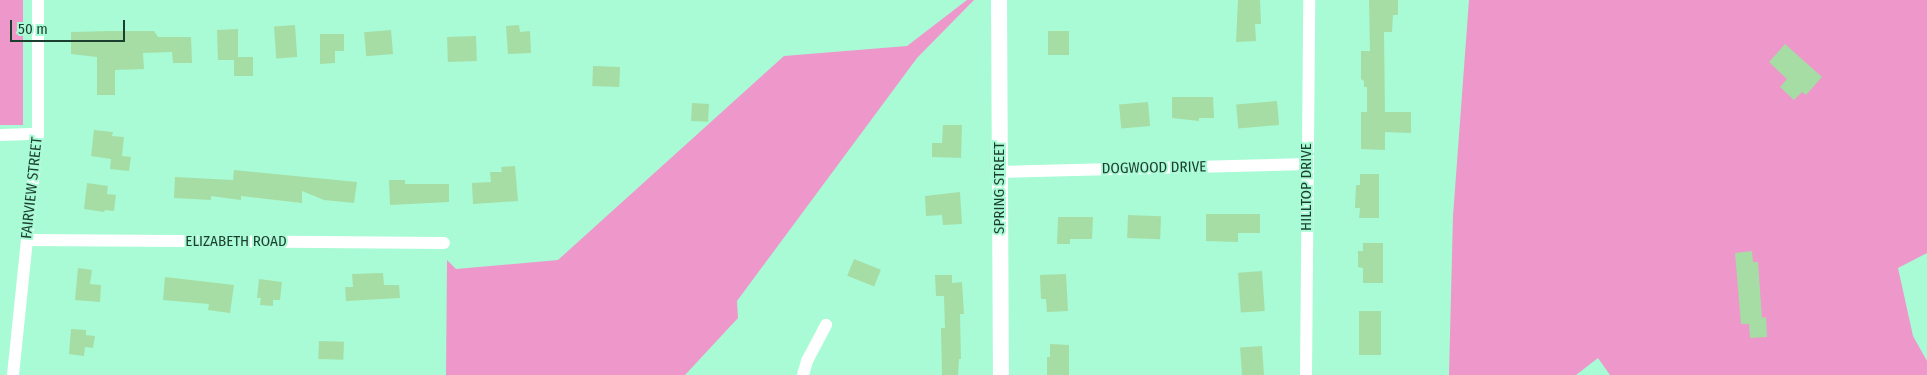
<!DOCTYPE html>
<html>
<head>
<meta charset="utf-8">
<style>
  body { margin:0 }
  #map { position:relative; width:1927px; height:375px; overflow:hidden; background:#a8fbd5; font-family:"Fira Sans Condensed",sans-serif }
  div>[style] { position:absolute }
  .green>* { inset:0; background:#ee97ca; transform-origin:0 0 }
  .building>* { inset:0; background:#a6dda4; transform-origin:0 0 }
  .street>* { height:12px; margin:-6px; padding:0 6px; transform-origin:6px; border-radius:6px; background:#fff }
  .secondary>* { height:16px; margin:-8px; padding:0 8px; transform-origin:8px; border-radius:8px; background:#fff }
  span { translate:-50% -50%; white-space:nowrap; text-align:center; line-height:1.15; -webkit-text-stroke:4px #a8fbd5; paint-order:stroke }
  .street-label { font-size:15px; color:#1c3e2f }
  .scale { position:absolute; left:10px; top:20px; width:115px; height:22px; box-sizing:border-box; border:2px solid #1c3e2f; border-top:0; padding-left:6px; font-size:15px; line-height:18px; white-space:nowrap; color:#1c3e2f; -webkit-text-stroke:4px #a8fbd5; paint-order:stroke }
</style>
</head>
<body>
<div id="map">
  <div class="green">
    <i style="left:0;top:0;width:23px;height:125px"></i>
    <i style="clip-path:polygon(967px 0,974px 0,917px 58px,737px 301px,738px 318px,685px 375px,446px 375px,447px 260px,456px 269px,558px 260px,784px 56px,907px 46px)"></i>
    <i style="clip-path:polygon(1469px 0,1927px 0,1927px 253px,1898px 268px,1913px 336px,1927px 361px,1927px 375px,1610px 375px,1598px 358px,1576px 375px,1449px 375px,1453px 216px)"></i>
  </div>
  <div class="building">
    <i style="clip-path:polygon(1238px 0,1260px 0,1261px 24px,1255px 24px,1256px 41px,1236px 42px)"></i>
    <i style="clip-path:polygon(1369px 0,1398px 0,1398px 15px,1393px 15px,1392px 32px,1384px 32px,1385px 112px,1411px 112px,1411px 133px,1385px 132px,1385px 150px,1361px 149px,1361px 112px,1367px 112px,1367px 87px,1364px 87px,1364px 81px,1361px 79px,1361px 51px,1370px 51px)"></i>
    <i style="left:295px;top:25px;width:32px;height:21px;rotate:86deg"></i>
    <i style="clip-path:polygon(519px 25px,520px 32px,530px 31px,531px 53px,508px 54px,506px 26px)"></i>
    <i style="clip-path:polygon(238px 29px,238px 57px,253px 57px,253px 76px,234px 76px,234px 60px,218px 60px,217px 30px)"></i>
    <i style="left:391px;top:30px;width:24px;height:27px;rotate:85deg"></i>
    <i style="clip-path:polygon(110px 31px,154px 31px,158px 37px,191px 37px,192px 63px,173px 63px,172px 52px,143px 53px,144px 69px,115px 70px,115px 95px,97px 95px,97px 57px,71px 54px,71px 32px)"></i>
    <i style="left:1069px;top:31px;width:24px;height:21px;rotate:90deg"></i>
    <i style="clip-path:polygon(320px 34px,344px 34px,344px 51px,335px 51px,335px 63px,320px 64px)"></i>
    <i style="left:476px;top:36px;width:25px;height:29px;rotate:88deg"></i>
    <i style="clip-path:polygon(1785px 44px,1822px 77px,1806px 95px,1802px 92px,1794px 100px,1780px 87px,1787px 79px,1769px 62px)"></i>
    <i style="left:593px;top:66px;width:27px;height:20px;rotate:2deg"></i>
    <i style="clip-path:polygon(1172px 97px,1213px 97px,1214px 118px,1199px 118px,1199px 121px,1172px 118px)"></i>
    <i style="left:1277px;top:101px;width:24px;height:41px;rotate:85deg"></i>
    <i style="left:1148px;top:102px;width:24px;height:29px;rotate:85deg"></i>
    <i style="left:692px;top:103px;width:17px;height:18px;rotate:3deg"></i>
    <i style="clip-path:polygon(943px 125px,962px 125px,961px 158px,932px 157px,932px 143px,942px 143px)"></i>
    <i style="clip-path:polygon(94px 130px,113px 132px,112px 136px,124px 137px,122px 156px,131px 157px,129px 171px,110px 169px,111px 159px,91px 156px)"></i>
    <i style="clip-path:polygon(515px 166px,518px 201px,473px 204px,472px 183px,491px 182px,490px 172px,502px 172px,501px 167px)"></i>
    <i style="clip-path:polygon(234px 170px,357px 182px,354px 203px,324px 200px,302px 191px,302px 203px,241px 196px,241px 200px,211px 196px,211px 200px,174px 198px,175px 177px,233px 180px)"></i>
    <i style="clip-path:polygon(1360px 174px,1379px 174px,1379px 218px,1359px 218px,1360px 208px,1355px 208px,1356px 185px,1360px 185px)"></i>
    <i style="clip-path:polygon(389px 180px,405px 180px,405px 184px,449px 184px,449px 202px,390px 205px)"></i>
    <i style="clip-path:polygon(87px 183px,108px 186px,107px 194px,116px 195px,114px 211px,105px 210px,104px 212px,84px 209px)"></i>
    <i style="clip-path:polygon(960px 192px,962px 224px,943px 225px,942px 215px,926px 216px,925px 196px)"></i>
    <i style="clip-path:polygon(1206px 214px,1260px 214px,1260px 233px,1238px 233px,1238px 242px,1206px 241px)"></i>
    <i style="left:1128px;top:215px;width:33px;height:23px;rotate:2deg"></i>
    <i style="clip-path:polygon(1058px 217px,1093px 217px,1092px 239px,1070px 239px,1070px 244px,1057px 244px)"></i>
    <i style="clip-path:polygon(1363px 243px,1383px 243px,1383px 283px,1363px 283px,1363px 268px,1358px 267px,1358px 251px,1363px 251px)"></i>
    <i style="clip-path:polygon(1752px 251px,1753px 262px,1758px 262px,1762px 318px,1766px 317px,1767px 337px,1750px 338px,1749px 324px,1741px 324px,1735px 253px)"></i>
    <i style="left:854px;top:259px;width:29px;height:18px;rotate:22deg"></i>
    <i style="clip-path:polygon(78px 268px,92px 270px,90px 284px,101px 285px,100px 302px,75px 300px)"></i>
    <i style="left:1262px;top:271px;width:40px;height:24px;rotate:86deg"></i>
    <i style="clip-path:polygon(383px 273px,384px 285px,399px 285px,400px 298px,346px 301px,345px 287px,353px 287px,352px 274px)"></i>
    <i style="clip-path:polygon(1066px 274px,1068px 311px,1047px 312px,1046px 299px,1041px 299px,1040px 275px)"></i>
    <i style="clip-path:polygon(935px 275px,952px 275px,952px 283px,962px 282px,964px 314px,960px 314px,961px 359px,959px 359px,958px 375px,942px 375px,941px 328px,945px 328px,944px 296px,936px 296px)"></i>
    <i style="clip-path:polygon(165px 277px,234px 285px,230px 313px,208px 310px,209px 304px,163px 300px)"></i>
    <i style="clip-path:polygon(259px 279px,282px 282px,280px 300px,273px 300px,273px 306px,260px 305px,261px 298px,257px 298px)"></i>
    <i style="left:1359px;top:311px;width:22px;height:44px"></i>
    <i style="clip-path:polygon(71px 329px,86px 330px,86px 335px,95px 336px,93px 348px,85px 347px,84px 356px,69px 354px)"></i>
    <i style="left:319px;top:341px;width:25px;height:18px;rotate:2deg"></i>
    <i style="clip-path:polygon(1050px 344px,1069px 345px,1069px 375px,1047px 375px,1047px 357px,1050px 357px)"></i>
    <i style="left:1262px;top:346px;width:29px;height:22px;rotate:86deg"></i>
  </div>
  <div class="street">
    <i style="left:0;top:135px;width:38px;rotate:-2deg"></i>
    <i style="left:1000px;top:172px;width:307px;rotate:-1.5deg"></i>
    <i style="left:27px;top:240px;width:417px;rotate:0.4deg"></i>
    <i style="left:13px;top:375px;width:242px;rotate:-84.1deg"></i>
    <i style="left:38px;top:134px;width:134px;rotate:-90deg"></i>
    <i style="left:803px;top:375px;width:15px;rotate:-74deg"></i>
    <i style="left:807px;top:361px;width:41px;rotate:-62.2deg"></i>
    <i style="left:1306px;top:375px;width:375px;rotate:-89.5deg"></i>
  </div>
  <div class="secondary">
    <i style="left:999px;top:0;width:375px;rotate:89.7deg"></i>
  </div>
  <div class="street-label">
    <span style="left:1154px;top:168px;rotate:-1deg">DOGWOOD DRIVE</span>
    <span style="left:1307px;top:187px;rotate:-90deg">HILLTOP DRIVE</span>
    <span style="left:32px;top:188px;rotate:-84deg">FAIRVIEW STREET</span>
    <span style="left:1000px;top:188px;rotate:-90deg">SPRING STREET</span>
    <span style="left:236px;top:242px">ELIZABETH ROAD</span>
  </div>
  <div class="scale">50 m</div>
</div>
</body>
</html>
